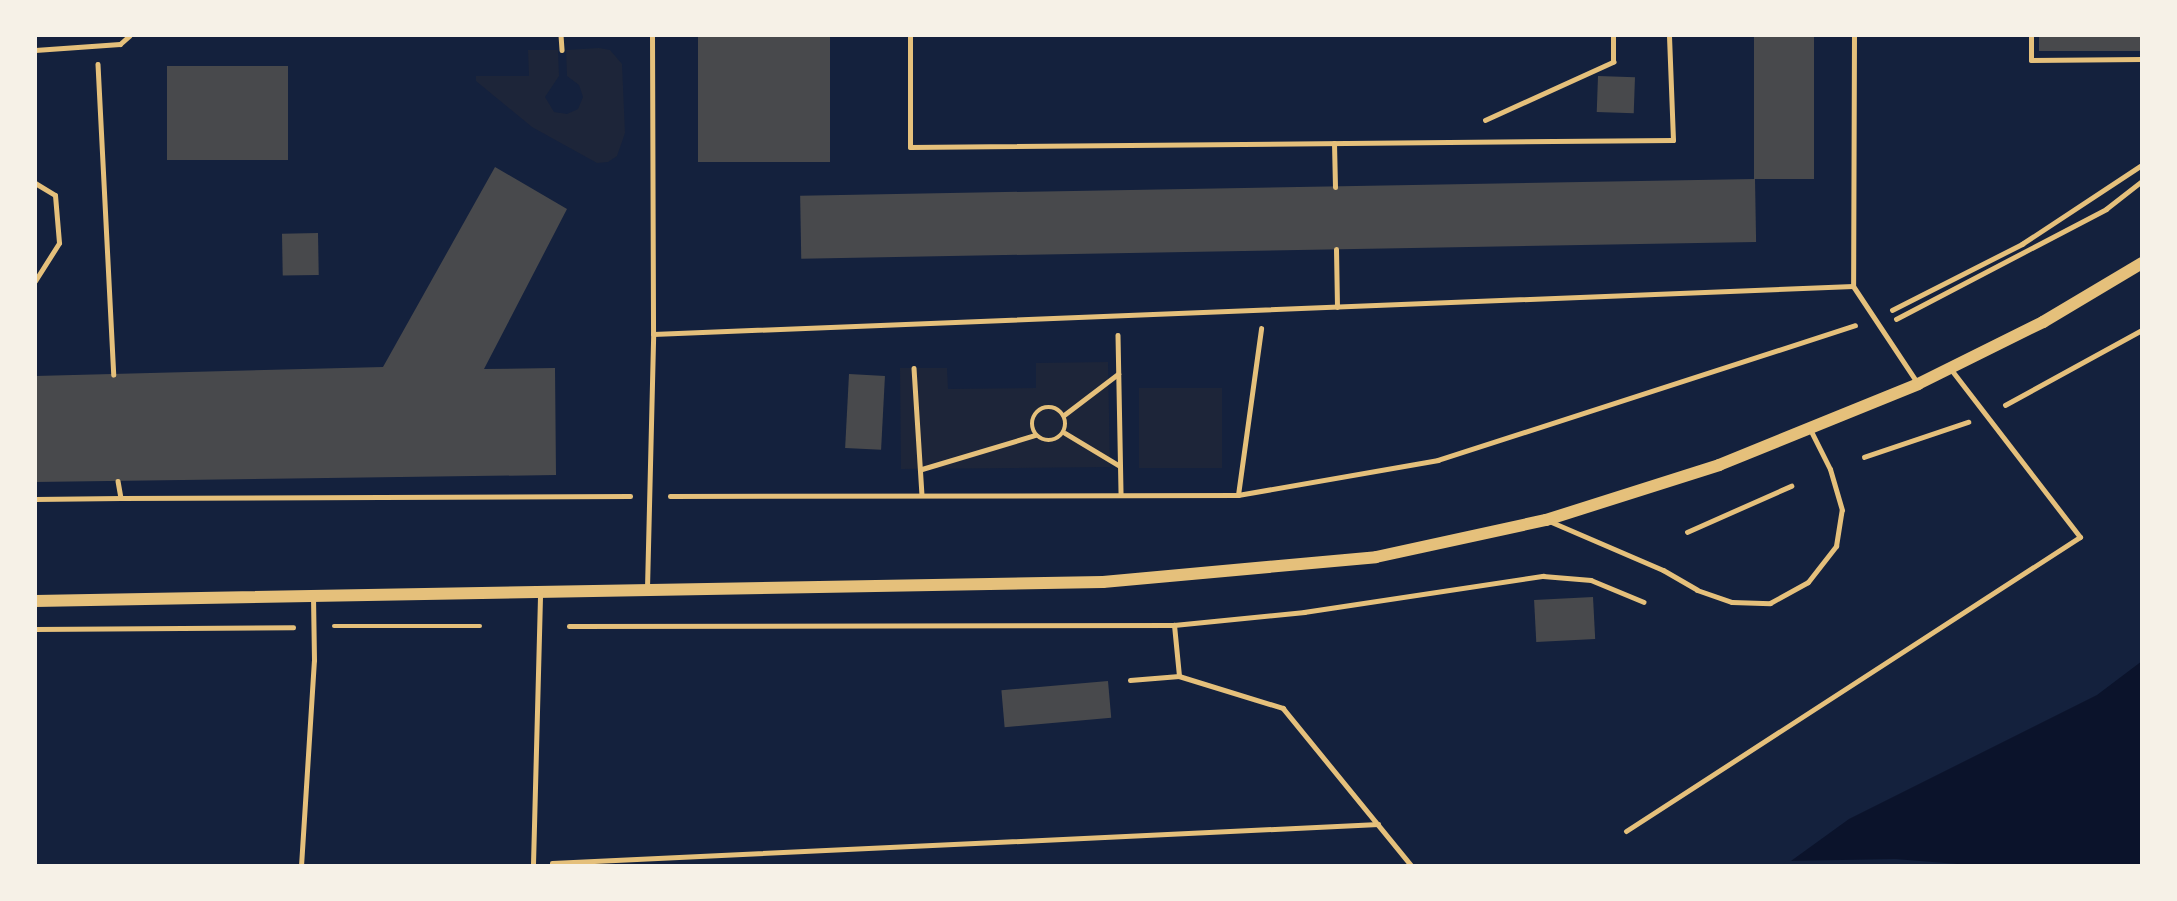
<!DOCTYPE html>
<html>
<head>
<meta charset="utf-8">
<style>
  body { margin:0 }
  #map { position:relative; width:2177px; height:901px; overflow:hidden; background:#14213d; font-family:Rubik,sans-serif }
  div>[style] { position:absolute }
  .green>* { inset:0; background:#1d2539; transform-origin:0 0 }
  .water>* { inset:0; background:#0b132b }
  .pier>* { inset:0; background:#14213d }
  .building>* { inset:0; background:#48494c; transform-origin:0 0 }
  .path>* { height:4.5px; margin:-2.25px; padding:0 2.25px; transform-origin:2.25px; border-radius:2.25px; background:#e5c07b }
  .path>.ring { margin:-2.25px; padding:0; box-sizing:content-box; background:none; border:4.5px solid #e5c07b; border-radius:50% }
  .service>* { height:5px; margin:-2.5px; padding:0 2.5px; transform-origin:2.5px; border-radius:2.5px; background:#e5c07b }
  .tertiary>* { height:12px; margin:-6px; padding:0 6px; transform-origin:6px; border-radius:6px; background:#e5c07b }
  span { translate:-50% -50%; white-space:nowrap; text-align:center; line-height:1.15; -webkit-text-stroke:5px #f6f1e7; paint-order:stroke }
  .frame { position:absolute; inset:0; border:37px solid #f6f1e7; pointer-events:none }
</style>
</head>
<body>
<div id="map">
  <div class="green">
    <i style="clip-path:polygon(599px 48px,610px 50px,622px 64px,625px 133px,617px 156px,608px 162px,597px 163px,532px 127px,476px 81px,476px 76px,529px 76px,528px 50px,558px 50px,559px 76px,545px 97px,554px 112px,567px 114px,578px 109px,583px 97px,579px 85px,567px 76px,566px 50px)"></i>
    <i style="clip-path:polygon(1108px 362px,1110px 467px,901px 469px,900px 368px,947px 368px,948px 389px,1036px 388px,1036px 363px)"></i>
    <i style="left:1139px;top:388px;width:83px;height:80px"></i>
  </div>
  <div class="water">
    <i style="clip-path:polygon(2142px 661px,2142px 866px,1784px 866px,1849px 819px,2097px 695px)"></i>
  </div>
  <div class="pier">
    <i style="clip-path:polygon(1895px 859px,1983px 866px,1781px 866px,1786px 861px)"></i>
  </div>
  <div class="building">
    <i style="left:698px;top:35px;width:132px;height:127px"></i>
    <i style="left:1754px;top:35px;width:60px;height:144px"></i>
    <i style="left:2039px;top:35px;width:103px;height:16px"></i>
    <i style="left:288px;top:66px;width:94px;height:121px;rotate:90deg"></i>
    <i style="left:1598px;top:76px;width:37px;height:36px;rotate:2deg"></i>
    <i style="clip-path:polygon(495px 167px,567px 209px,484px 369px,555px 368px,556px 475px,35px 482px,35px 376px,383px 367px)"></i>
    <i style="left:1755px;top:179px;width:63px;height:955px;rotate:89deg"></i>
    <i style="left:318px;top:233px;width:42px;height:36px;rotate:89deg"></i>
    <i style="left:849px;top:374px;width:36px;height:74px;rotate:3deg"></i>
    <i style="left:1593px;top:597px;width:42px;height:59px;rotate:87deg"></i>
    <i style="left:1108px;top:681px;width:37px;height:107px;rotate:85deg"></i>
  </div>
  <div class="path">
    <i style="left:561px;top:35px;width:15px;rotate:86deg"></i>
    <i style="left:98px;top:64px;width:311px;rotate:87.1deg"></i>
    <i style="left:1485px;top:120px;width:141px;rotate:-24.4deg"></i>
    <i style="left:1613px;top:62px;width:27px;rotate:-90deg"></i>
    <i style="left:1892px;top:310px;width:146px;rotate:-26.9deg"></i>
    <i style="left:2022px;top:244px;width:144px;rotate:-33.4deg"></i>
    <i style="left:1896px;top:319px;width:237px;rotate:-27.6deg"></i>
    <i style="left:2106px;top:209px;width:46px;rotate:-37.9deg"></i>
    <i style="left:1118px;top:335px;width:160px;rotate:88.9deg"></i>
    <i style="left:914px;top:368px;width:127px;rotate:86.4deg"></i>
    <i style="left:2005px;top:405px;width:156px;rotate:-28.7deg"></i>
    <i class="ring" style="left:1032px;top:407px;width:29.5px;height:29.5px"></i>
    <i style="left:1064px;top:415px;width:68px;rotate:-37.2deg"></i>
    <i style="left:1065px;top:433px;width:64px;rotate:31deg"></i>
    <i style="left:1864px;top:457px;width:110px;rotate:-18.6deg"></i>
    <i style="left:922px;top:469px;width:118px;rotate:-16.7deg"></i>
    <i style="left:118px;top:481px;width:17px;rotate:80deg"></i>
    <i style="left:121px;top:498px;width:509px;rotate:-0.23deg"></i>
    <i style="left:1238px;top:495px;width:168px;rotate:-82.1deg"></i>
    <i style="left:670px;top:496px;width:568px;rotate:-0.1deg"></i>
    <i style="left:1238px;top:495px;width:203px;rotate:-9.9deg"></i>
    <i style="left:1438px;top:460px;width:438px;rotate:-17.9deg"></i>
    <i style="left:35px;top:499px;width:86px;rotate:-0.7deg"></i>
    <i style="left:1687px;top:532px;width:114px;rotate:-23.9deg"></i>
    <i style="left:334px;top:626px;width:146px"></i>
    <i style="left:569px;top:626px;width:605px;rotate:-0.09deg"></i>
    <i style="left:1174px;top:625px;width:131px;rotate:-5.7deg"></i>
    <i style="left:1304px;top:612px;width:242px;rotate:-8.6deg"></i>
    <i style="left:1543px;top:576px;width:48px;rotate:4.8deg"></i>
    <i style="left:1591px;top:580px;width:57px;rotate:22.5deg"></i>
    <i style="left:35px;top:629px;width:258px;rotate:-0.4deg"></i>
    <i style="left:1179px;top:676px;width:109px;rotate:17.1deg"></i>
    <i style="left:1283px;top:708px;width:204px;rotate:50.8deg"></i>
    <i style="left:1130px;top:680px;width:49px;rotate:-4.7deg"></i>
    <i style="left:1179px;top:676px;width:51px;rotate:-95.6deg"></i>
    <i style="left:552px;top:863px;width:827px;rotate:-2.7deg"></i>
  </div>
  <div class="service">
    <i style="left:652px;top:35px;width:299px;rotate:89.8deg"></i>
    <i style="left:653px;top:334px;width:1201px;rotate:-2.29deg"></i>
    <i style="left:910px;top:35px;width:112px;rotate:90deg"></i>
    <i style="left:910px;top:147px;width:763px;rotate:-0.53deg"></i>
    <i style="left:1673px;top:140px;width:105px;rotate:-92.2deg"></i>
    <i style="left:1854px;top:35px;width:251px;rotate:90.2deg"></i>
    <i style="left:1853px;top:286px;width:118px;rotate:56.4deg"></i>
    <i style="left:2031px;top:35px;width:25px;rotate:90deg"></i>
    <i style="left:2031px;top:60px;width:111px;rotate:-0.5deg"></i>
    <i style="left:35px;top:50px;width:85px;rotate:-4deg"></i>
    <i style="left:120px;top:44px;width:13px;rotate:-42deg"></i>
    <i style="left:1334px;top:143px;width:44px;rotate:88.7deg"></i>
    <i style="left:35px;top:183px;width:23px;rotate:31deg"></i>
    <i style="left:55px;top:195px;width:48px;rotate:85.2deg"></i>
    <i style="left:59px;top:243px;width:45px;rotate:122.3deg"></i>
    <i style="left:1336px;top:249px;width:58px;rotate:89deg"></i>
    <i style="left:1549px;top:521px;width:124px;rotate:23.3deg"></i>
    <i style="left:1663px;top:570px;width:39px;rotate:30deg"></i>
    <i style="left:1697px;top:590px;width:37px;rotate:19deg"></i>
    <i style="left:1732px;top:602px;width:38px;rotate:2deg"></i>
    <i style="left:1770px;top:603px;width:43px;rotate:-28.9deg"></i>
    <i style="left:1808px;top:582px;width:46px;rotate:-52.1deg"></i>
    <i style="left:1836px;top:546px;width:36px;rotate:-81deg"></i>
    <i style="left:1842px;top:510px;width:43px;rotate:-106.3deg"></i>
    <i style="left:1830px;top:469px;width:45px;rotate:-116.6deg"></i>
    <i style="left:647px;top:588px;width:254px;rotate:-88.6deg"></i>
    <i style="left:1626px;top:831px;width:541px;rotate:-32.93deg"></i>
    <i style="left:2080px;top:537px;width:213px;rotate:-127.6deg"></i>
    <i style="left:533px;top:864px;width:273px;rotate:-88.5deg"></i>
    <i style="left:301px;top:866px;width:206px;rotate:-86.4deg"></i>
    <i style="left:314px;top:660px;width:63px;rotate:-90.9deg"></i>
  </div>
  <div class="tertiary">
    <i style="left:35px;top:601px;width:1068px;rotate:-1.02deg"></i>
    <i style="left:1103px;top:582px;width:274px;rotate:-5.2deg"></i>
    <i style="left:1376px;top:557px;width:174px;rotate:-12.3deg"></i>
    <i style="left:1546px;top:520px;width:182px;rotate:-17.6deg"></i>
    <i style="left:1719px;top:465px;width:215px;rotate:-22.1deg"></i>
    <i style="left:1918px;top:384px;width:140px;rotate:-26.4deg"></i>
    <i style="left:2043px;top:322px;width:115px;rotate:-30.8deg"></i>
  </div>
  <div class="frame"></div>
</div>
</body>
</html>
